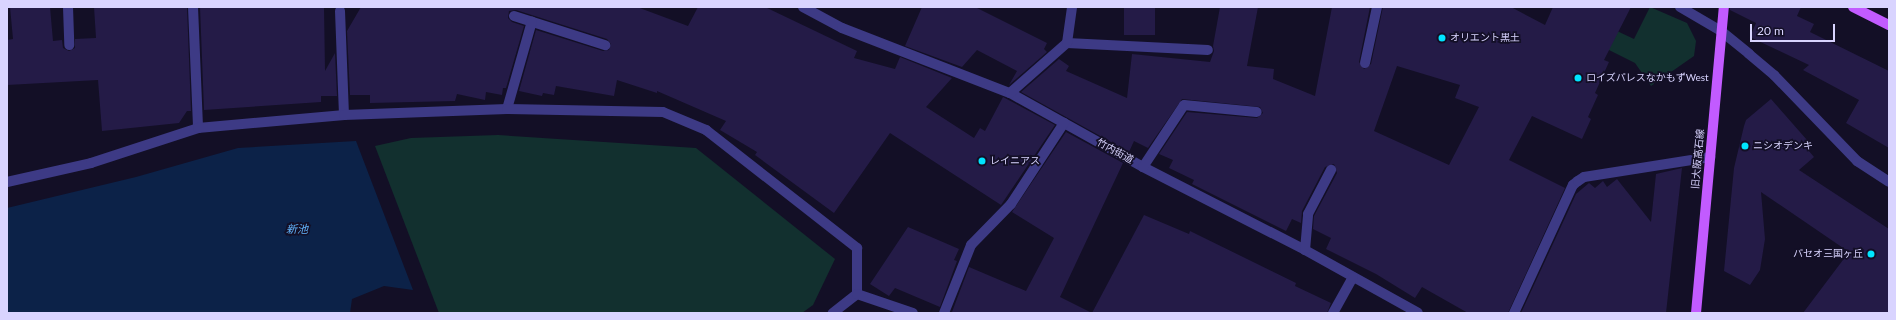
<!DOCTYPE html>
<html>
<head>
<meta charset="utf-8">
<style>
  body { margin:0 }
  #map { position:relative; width:1896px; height:320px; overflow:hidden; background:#130f26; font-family:Lato,"Noto Sans JP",sans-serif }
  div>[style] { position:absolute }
  .green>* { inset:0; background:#12302f }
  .water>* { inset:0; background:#0c2248 }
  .building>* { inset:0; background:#241b47; transform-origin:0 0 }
  .minor>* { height:10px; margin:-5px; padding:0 5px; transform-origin:5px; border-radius:5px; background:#3d3a85 }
  .major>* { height:10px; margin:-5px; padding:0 5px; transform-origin:5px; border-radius:5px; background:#c25bff }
  .dots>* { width:11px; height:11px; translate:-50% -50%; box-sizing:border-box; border:2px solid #130f26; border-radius:50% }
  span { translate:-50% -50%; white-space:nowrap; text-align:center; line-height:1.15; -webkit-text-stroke:3.5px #130f26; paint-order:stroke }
  .poi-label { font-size:10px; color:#d9d4ff }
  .left { translate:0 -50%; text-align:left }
  .right { translate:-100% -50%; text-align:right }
  .street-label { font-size:10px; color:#d9d4ff }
  .water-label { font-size:11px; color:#62b6ff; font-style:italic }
  .frame { position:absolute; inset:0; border:8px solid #d9d4ff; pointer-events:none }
  .scale { position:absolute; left:1750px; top:24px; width:85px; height:18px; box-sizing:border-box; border:2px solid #d9d4ff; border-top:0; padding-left:5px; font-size:12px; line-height:14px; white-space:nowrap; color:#d9d4ff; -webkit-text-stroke:3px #130f26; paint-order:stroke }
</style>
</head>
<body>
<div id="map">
  <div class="green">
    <i style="clip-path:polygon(1650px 7px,1687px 23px,1696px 41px,1694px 56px,1651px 86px,1635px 63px,1607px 49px,1617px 31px,1634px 39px)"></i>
    <i style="clip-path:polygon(498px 135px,696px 148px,835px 259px,813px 305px,802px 313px,439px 313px,375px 146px,411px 138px)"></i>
  </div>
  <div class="water">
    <i style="clip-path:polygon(356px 141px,413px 290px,384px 286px,352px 299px,350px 313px,7px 313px,7px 208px,136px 177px,238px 148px)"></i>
  </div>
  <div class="building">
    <i style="clip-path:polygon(10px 7px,50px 7px,53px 41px,62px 40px,63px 48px,69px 51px,75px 48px,75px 39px,96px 38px,94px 7px,187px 7px,191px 111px,187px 111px,179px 123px,102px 131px,98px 80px,7px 85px,7px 40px,13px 39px)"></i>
    <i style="clip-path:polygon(200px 7px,324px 7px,325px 71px,335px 53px,337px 96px,321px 96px,321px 102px,204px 110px)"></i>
    <i style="clip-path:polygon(361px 7px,637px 7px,688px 26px,698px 7px,765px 7px,857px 51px,854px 58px,895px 69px,900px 57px,952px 78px,926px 107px,974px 138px,980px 128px,985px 131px,1003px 97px,1055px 125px,1001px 205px,890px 133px,834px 213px,755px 155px,757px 152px,720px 130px,726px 121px,657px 91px,657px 93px,617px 80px,614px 96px,556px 86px,554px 95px,543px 93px,542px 96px,519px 91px,536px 30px,603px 51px,609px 50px,611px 44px,607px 39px,516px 10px,509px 11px,508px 18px,512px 22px,524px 26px,506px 88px,503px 88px,502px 95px,486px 92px,485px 100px,457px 94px,455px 101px,370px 103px,370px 95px,350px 95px,347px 31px)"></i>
    <i style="clip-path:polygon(922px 7px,975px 7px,1047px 43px,1044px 49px,1047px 52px,1009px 85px,1017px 71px,977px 50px,962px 67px,905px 46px)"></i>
    <i style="left:1124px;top:7px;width:31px;height:28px"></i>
    <i style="clip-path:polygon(evenodd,1220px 7px,1258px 7px,1247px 66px,1274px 69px,1273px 79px,1315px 96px,1332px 7px,1370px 7px,1359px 62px,1364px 69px,1371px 64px,1383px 7px,1511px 7px,1545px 25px,1553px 7px,1631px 7px,1604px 60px,1609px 62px,1595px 93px,1598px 95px,1588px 117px,1591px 119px,1582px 139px,1532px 116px,1509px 160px,1565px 188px,1508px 313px,1468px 313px,1422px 287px,1415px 298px,1376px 274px,1326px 249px,1331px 238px,1313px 229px,1314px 216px,1337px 173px,1334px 164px,1325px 167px,1302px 211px,1301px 223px,1292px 219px,1286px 231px,1192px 184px,1194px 180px,1169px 168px,1173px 160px,1159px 154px,1187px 112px,1257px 118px,1263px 113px,1260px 107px,1182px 99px,1148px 148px,1134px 141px,1129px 152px,1021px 92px,1059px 59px,1069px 66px,1066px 71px,1127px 98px,1132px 54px,1210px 62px,1214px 51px,1213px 46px,1220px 7px,1397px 66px,1460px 85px,1455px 98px,1479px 107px,1449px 165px,1374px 131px,1397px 66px)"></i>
    <i style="clip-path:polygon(1730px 7px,1801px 7px,1797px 16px,1814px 24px,1810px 32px,1889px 71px,1889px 148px,1846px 123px,1859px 100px,1803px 70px,1809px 65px,1750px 37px,1756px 23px,1730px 10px)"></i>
    <i style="clip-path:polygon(1771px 99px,1807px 140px,1803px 144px,1814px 157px,1799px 170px,1889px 229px,1889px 313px,1803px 313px,1849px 252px,1761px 192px,1765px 239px,1760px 270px,1750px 285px,1724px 271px,1734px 168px,1744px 126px,1746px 120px)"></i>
    <i style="clip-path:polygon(1066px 132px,1123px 163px,1060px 297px,1092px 313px,1144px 215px,1189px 234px,1190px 231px,1296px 283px,1295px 286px,1331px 303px,1327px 313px,955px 313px,952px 312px,969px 267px,1026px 291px,1054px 238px,1012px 212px)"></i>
    <i style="clip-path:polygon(1682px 168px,1666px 313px,1521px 313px,1576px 194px,1589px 183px,1595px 188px,1603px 181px,1607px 187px,1617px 179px,1651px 222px,1656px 174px)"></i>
    <i style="clip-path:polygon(908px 227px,959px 249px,954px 260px,957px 261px,940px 307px,895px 288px,889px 296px,870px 284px)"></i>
  </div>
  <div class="minor">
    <i style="left:68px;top:7px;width:38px;rotate:88deg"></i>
    <i style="left:193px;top:7px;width:121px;rotate:87.6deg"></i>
    <i style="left:803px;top:7px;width:44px;rotate:28.3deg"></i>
    <i style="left:842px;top:28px;width:180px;rotate:21.2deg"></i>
    <i style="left:1010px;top:93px;width:152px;rotate:29.1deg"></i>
    <i style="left:1143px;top:167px;width:182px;rotate:27.1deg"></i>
    <i style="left:1305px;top:250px;width:129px;rotate:29.1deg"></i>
    <i style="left:1680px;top:7px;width:48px;rotate:30.3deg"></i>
    <i style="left:1721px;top:31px;width:36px;rotate:39deg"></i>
    <i style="left:1749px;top:54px;width:33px;rotate:40deg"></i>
    <i style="left:1774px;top:75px;width:120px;rotate:46deg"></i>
    <i style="left:1857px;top:161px;width:38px;rotate:33deg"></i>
    <i style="left:340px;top:11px;width:104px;rotate:87.8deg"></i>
    <i style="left:514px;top:16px;width:96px;rotate:17.7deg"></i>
    <i style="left:1067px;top:43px;width:141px;rotate:2.8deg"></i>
    <i style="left:1365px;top:63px;width:57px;rotate:-77.9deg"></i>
    <i style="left:1010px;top:93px;width:76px;rotate:-41.3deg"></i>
    <i style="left:1067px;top:43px;width:36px;rotate:-82deg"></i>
    <i style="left:507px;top:109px;width:91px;rotate:-74.1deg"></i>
    <i style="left:1143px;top:167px;width:74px;rotate:-56.5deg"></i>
    <i style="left:1184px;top:105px;width:73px;rotate:5.5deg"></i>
    <i style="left:7px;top:182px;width:86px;rotate:-12.7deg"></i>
    <i style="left:91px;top:163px;width:113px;rotate:-18.1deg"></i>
    <i style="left:198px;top:128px;width:147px;rotate:-5.1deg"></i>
    <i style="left:344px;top:115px;width:163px;rotate:-2.1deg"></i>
    <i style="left:507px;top:109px;width:156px;rotate:1.1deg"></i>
    <i style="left:663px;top:112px;width:47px;rotate:22.7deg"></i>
    <i style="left:706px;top:130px;width:192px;rotate:38deg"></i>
    <i style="left:857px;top:248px;width:46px;rotate:90deg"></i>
    <i style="left:857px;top:294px;width:31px;rotate:142deg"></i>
    <i style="left:1305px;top:250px;width:36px;rotate:-85deg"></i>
    <i style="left:1308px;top:214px;width:50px;rotate:-62.4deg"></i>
    <i style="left:857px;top:294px;width:59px;rotate:18.7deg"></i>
    <i style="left:944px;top:313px;width:73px;rotate:-68.3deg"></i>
    <i style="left:971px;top:245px;width:57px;rotate:-45.7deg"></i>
    <i style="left:1011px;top:204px;width:97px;rotate:-56.8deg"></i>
    <i style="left:1333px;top:313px;width:41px;rotate:-60.9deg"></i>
    <i style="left:1514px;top:313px;width:141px;rotate:-65.3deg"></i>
    <i style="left:1573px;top:185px;width:6px;rotate:-39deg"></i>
    <i style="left:1578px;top:181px;width:7px;rotate:-34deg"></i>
    <i style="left:1584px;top:177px;width:128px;rotate:-9deg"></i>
  </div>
  <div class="major">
    <i style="left:1853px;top:7px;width:40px;rotate:26.6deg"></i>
    <i style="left:1696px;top:313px;width:307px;rotate:-84.8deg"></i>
  </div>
  <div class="dots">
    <i style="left:1442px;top:38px;background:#00e5ff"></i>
    <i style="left:1578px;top:78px;background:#00e5ff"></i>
    <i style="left:1745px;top:146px;background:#00e5ff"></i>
    <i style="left:982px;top:161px;background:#00e5ff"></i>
    <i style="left:1871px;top:254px;background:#00e5ff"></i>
  </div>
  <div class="poi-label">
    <span class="left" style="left:1450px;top:38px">オリエント黒土</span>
    <span class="left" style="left:1586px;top:78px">ロイズパレスなかもずWest</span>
    <span class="left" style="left:1753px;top:146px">ニシオデンキ</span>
    <span class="left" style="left:990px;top:161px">レイニアス</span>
    <span class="right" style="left:1863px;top:254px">パセオ三国ヶ丘</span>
  </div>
  <div class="street-label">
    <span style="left:1115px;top:151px;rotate:29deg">竹内街道</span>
    <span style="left:1698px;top:159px;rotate:-85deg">旧大阪高石線</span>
  </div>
  <div class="water-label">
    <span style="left:297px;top:229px">新池</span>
  </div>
  <div class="frame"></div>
  <div class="scale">20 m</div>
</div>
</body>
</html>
